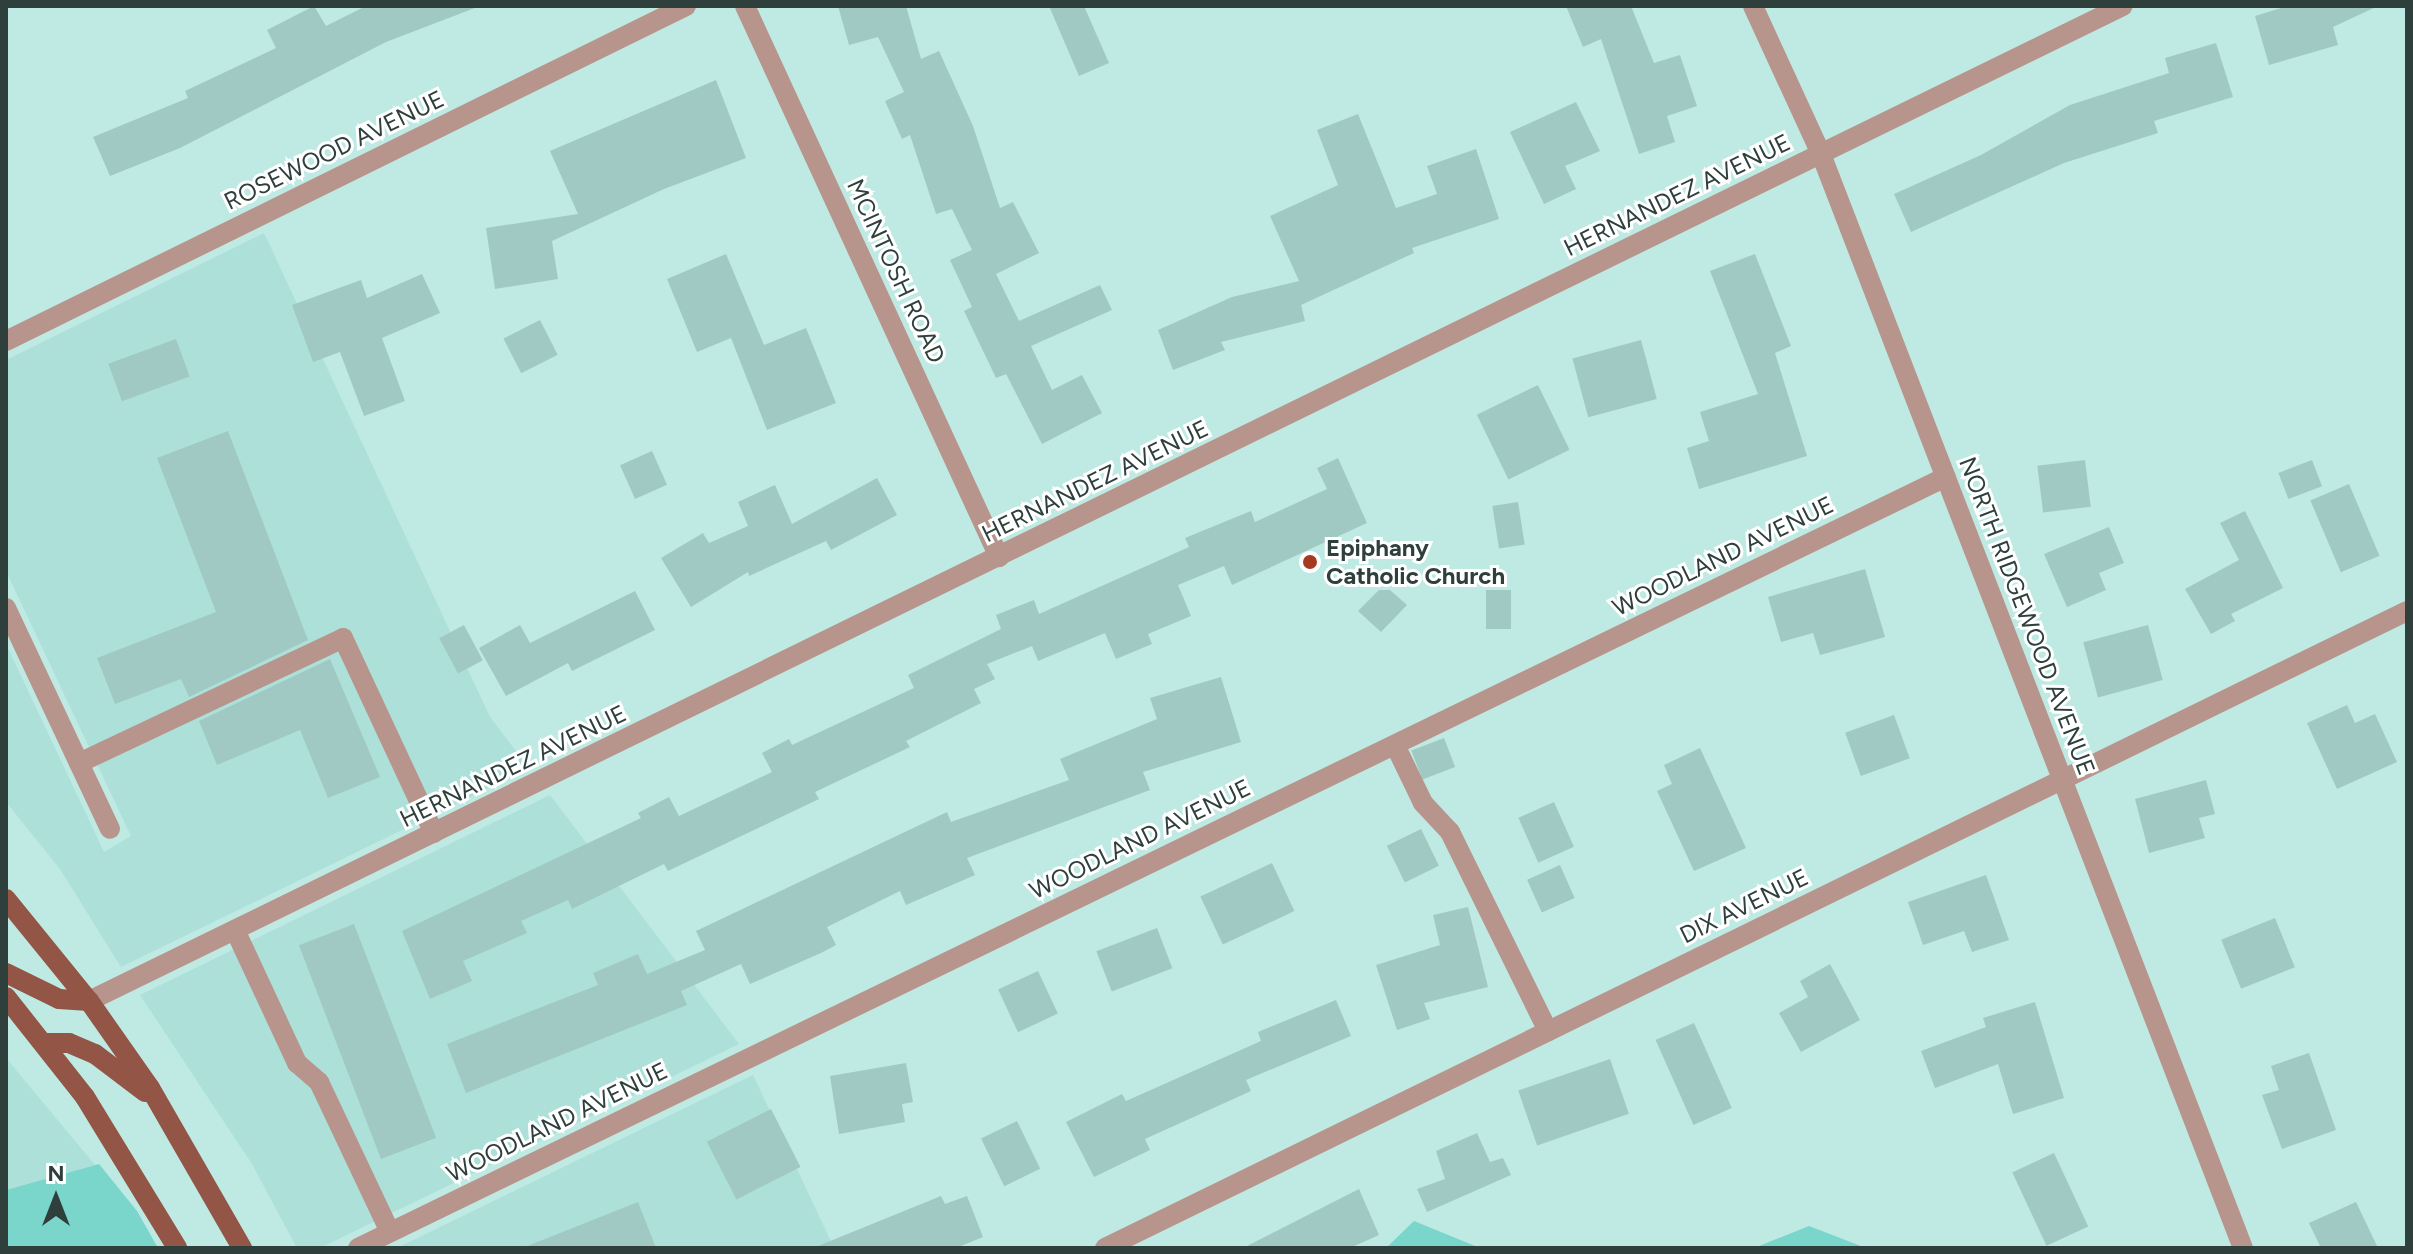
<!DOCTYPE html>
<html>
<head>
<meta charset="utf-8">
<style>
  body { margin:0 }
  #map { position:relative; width:2413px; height:1254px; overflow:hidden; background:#bfe9e3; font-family:Figtree,sans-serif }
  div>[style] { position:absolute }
  .built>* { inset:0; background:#ace0d9 }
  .green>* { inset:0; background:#7ad6cb }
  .building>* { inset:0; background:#a0c9c3; transform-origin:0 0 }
  .minor>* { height:20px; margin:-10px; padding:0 10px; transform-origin:10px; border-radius:10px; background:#b8958c }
  .major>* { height:20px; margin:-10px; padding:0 10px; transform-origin:10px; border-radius:10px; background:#935646 }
  .dots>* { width:22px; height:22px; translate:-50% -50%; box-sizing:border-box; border:4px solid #fff; border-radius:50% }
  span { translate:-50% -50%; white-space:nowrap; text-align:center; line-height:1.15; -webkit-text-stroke:6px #fff; paint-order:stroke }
  .street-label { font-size:24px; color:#2e3f3c }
  .poi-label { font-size:24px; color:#2e3f3c; font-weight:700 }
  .left { translate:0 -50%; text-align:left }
  .frame { position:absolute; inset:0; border:8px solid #2e3f3c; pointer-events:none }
  .north { position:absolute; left:16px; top:1158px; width:80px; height:80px; -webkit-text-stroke:6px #fff; paint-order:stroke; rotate:0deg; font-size:22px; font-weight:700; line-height:32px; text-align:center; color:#2e3f3c }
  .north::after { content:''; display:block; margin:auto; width:28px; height:36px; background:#2e3f3c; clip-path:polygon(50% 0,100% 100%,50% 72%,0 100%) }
</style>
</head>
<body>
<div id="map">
  <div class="built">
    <i style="clip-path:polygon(264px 233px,490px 717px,529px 768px,121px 967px,60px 869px,6px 802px,6px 644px,104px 852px,131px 836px,6px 571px,6px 360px)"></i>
    <i style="clip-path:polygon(550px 795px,739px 1044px,320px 1248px,297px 1248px,252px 1164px,140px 995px)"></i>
    <i style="clip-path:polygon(6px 1058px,95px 1165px,6px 1190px)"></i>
    <i style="clip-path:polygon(753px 1075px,834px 1248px,397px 1248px)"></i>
  </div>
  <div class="green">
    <i style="clip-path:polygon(99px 1164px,137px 1211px,158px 1248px,6px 1248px,6px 1190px)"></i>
    <i style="clip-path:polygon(1414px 1221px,1480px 1248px,1386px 1248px)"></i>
    <i style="clip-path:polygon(1809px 1226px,1866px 1248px,1754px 1248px)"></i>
  </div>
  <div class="building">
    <i style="clip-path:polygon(314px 6px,326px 26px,366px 6px,480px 6px,386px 42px,180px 148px,110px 176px,93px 137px,188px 98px,185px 91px,276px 48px,267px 30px)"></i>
    <i style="clip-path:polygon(838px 6px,906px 6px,921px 59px,939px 51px,973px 126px,1000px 208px,1013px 202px,1039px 253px,996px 274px,1019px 321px,1100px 285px,1112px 310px,1031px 346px,1052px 390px,1082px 375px,1102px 413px,1042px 444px,1006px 374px,996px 378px,964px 311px,972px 307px,950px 260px,972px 250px,952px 209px,936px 214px,910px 135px,902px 139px,885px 101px,904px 92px,878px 37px,849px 45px)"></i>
    <i style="clip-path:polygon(1049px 6px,1084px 6px,1109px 63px,1079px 76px)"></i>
    <i style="clip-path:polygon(1566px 6px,1631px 6px,1654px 63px,1680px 55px,1697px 106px,1667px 116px,1675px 142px,1639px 154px,1601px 39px,1583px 47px)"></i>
    <i style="clip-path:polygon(2288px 6px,2378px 6px,2333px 27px,2338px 45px,2269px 65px,2255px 16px)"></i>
    <i style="clip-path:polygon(2216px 43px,2233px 97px,2154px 121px,2158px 133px,2064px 163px,1911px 232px,1894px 194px,1981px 155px,2070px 105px,2169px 73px,2165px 58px)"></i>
    <i style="clip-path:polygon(716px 80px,746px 158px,664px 189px,552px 241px,558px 279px,495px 289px,486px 228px,578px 214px,550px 151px)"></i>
    <i style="clip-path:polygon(1576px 102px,1600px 151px,1565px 166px,1576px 189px,1544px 204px,1510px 132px)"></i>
    <i style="clip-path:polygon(1358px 114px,1396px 208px,1437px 194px,1427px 166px,1476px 149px,1499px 219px,1412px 248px,1414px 253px,1301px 305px,1305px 321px,1221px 342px,1225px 350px,1173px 370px,1158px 330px,1232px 297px,1299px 281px,1270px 216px,1338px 185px,1317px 130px)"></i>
    <i style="clip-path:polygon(726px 254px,764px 345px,806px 328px,836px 403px,767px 430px,731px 338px,697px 352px,667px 279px)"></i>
    <i style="clip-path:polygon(1755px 254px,1791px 346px,1775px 353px,1807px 456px,1699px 489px,1687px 448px,1709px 441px,1700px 412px,1758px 394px,1710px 271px)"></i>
    <i style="clip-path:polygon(422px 274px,440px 313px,382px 338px,405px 401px,364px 416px,340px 352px,313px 362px,292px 305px,361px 280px,367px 298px)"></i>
    <i style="left:540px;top:320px;width:39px;height:41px;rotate:63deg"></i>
    <i style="left:176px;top:339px;width:40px;height:72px;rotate:70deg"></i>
    <i style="left:1641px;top:340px;width:61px;height:71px;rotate:75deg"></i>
    <i style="left:1538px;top:385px;width:72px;height:68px;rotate:64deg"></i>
    <i style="clip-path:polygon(228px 431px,308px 640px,189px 697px,181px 679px,115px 704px,97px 658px,216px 612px,157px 458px)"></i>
    <i style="left:652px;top:451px;width:37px;height:35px;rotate:66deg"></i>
    <i style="clip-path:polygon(1338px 458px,1367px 523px,1232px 585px,1224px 566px,1178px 585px,1191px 616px,1148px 634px,1152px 644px,1116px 659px,1105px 633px,1038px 661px,1032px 646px,987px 664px,995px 679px,974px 689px,981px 703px,906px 741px,910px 747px,815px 792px,819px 799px,668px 871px,664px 864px,572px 909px,568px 900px,521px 921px,527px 933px,463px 961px,472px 981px,430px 999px,402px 931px,641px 818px,638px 813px,669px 797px,679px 816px,772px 772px,762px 753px,789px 739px,792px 745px,914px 688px,908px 675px,1001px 629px,996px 615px,1034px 600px,1039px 614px,1189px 547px,1185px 538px,1251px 511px,1255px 522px,1327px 489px,1317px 468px)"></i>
    <i style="left:2085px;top:460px;width:47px;height:48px;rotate:83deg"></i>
    <i style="left:2312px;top:460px;width:28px;height:36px;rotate:69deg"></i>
    <i style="clip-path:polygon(877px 478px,897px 515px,831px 550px,826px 541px,749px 576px,748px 572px,691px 607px,661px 558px,703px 533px,709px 543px,748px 526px,738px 502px,775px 485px,792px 524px)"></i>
    <i style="left:2349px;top:484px;width:78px;height:42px;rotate:67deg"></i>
    <i style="left:1518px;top:502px;width:43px;height:26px;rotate:81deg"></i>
    <i style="clip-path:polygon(2245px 511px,2283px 588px,2231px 614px,2235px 621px,2211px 634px,2185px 589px,2239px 560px,2220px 523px)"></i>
    <i style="clip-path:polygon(2109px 527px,2124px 563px,2099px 573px,2106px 590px,2067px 607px,2044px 554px)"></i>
    <i style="clip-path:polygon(1865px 569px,1885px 637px,1820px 655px,1813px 633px,1781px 642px,1768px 597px)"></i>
    <i style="clip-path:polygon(1379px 590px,1390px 590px,1407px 605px,1381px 632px,1358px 611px)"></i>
    <i style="left:1486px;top:590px;width:25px;height:39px"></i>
    <i style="clip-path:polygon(635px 591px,655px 630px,572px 671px,568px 663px,506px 696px,479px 648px,520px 625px,530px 643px)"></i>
    <i style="left:464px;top:625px;width:40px;height:28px;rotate:62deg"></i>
    <i style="left:2148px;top:625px;width:57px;height:67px;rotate:75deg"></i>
    <i style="clip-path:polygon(330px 659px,380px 777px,328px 798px,300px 730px,217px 765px,199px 721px)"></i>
    <i style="clip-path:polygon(1221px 677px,1241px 742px,1143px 772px,1150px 790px,967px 858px,975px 875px,906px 905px,900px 891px,827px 927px,836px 945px,821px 953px,750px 984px,741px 964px,681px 991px,687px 1005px,466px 1093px,447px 1044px,598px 985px,593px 973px,638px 954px,647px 974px,705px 950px,696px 931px,947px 812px,951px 822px,1069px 780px,1060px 759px,1157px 719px,1150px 698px)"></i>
    <i style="clip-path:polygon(2347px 705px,2355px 723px,2375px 714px,2397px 762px,2337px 789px,2307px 723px)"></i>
    <i style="left:1894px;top:715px;width:46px;height:52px;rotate:70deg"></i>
    <i style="left:1444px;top:738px;width:31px;height:35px;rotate:69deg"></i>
    <i style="clip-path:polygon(1700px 748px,1746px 848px,1694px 871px,1657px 791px,1672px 784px,1664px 765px)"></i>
    <i style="clip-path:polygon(2206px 780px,2215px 814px,2199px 818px,2205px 838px,2149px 853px,2135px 799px)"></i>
    <i style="left:1554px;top:802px;width:49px;height:39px;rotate:66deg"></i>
    <i style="left:1421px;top:829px;width:41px;height:38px;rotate:64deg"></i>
    <i style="left:1272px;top:863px;width:53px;height:79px;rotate:65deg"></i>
    <i style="left:1560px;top:865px;width:36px;height:36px;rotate:66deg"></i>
    <i style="clip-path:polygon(1986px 875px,2009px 940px,1972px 952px,1964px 931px,1923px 945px,1908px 902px)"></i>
    <i style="clip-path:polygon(1468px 907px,1488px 987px,1424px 1003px,1430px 1019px,1397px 1030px,1376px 965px,1440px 945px,1433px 915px)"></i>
    <i style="left:2275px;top:918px;width:53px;height:58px;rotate:68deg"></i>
    <i style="left:354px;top:924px;width:229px;height:59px;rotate:69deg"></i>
    <i style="left:1157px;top:928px;width:43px;height:65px;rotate:69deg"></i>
    <i style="clip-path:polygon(1830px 964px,1860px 1020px,1801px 1052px,1779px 1013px,1808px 997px,1800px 981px)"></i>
    <i style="left:1038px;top:971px;width:47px;height:44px;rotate:65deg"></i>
    <i style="clip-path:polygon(1336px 1000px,1351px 1036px,1246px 1080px,1251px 1091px,1145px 1139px,1150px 1150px,1094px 1177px,1066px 1122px,1122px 1094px,1126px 1101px,1261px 1041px,1258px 1032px)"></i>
    <i style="clip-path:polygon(2035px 1002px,2064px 1098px,2013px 1114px,1998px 1064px,1935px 1088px,1921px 1051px,1986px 1027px,1983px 1018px)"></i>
    <i style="left:1694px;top:1023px;width:93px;height:42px;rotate:66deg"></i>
    <i style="clip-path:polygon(2309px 1053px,2336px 1130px,2282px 1149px,2262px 1095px,2279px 1090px,2271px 1066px)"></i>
    <i style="left:1610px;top:1059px;width:58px;height:97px;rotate:71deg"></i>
    <i style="clip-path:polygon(906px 1063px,913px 1102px,902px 1104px,905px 1122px,839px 1134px,830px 1076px)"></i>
    <i style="left:771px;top:1109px;width:65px;height:72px;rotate:63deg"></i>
    <i style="left:1017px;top:1121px;width:53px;height:40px;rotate:64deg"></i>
    <i style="clip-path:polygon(1477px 1133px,1490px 1162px,1503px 1158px,1511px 1175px,1427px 1212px,1417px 1189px,1445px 1179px,1436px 1151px)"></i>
    <i style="left:2054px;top:1153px;width:81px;height:46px;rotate:65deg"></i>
    <i style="clip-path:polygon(1359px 1189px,1379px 1235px,1350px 1248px,1243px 1248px)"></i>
    <i style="clip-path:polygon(941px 1196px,945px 1204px,967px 1196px,983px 1237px,956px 1248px,813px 1248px)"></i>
    <i style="clip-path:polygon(638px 1202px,656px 1248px,526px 1248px,525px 1247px)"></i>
    <i style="clip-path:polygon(2356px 1202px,2378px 1248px,2321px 1248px,2309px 1223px)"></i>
  </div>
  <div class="minor">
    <i style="left:745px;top:6px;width:607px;rotate:65.25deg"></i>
    <i style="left:1753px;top:6px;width:163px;rotate:65.3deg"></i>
    <i style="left:1821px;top:154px;width:1173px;rotate:68.91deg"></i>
    <i style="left:6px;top:341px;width:758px;rotate:-26.23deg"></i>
    <i style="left:6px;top:608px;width:244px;rotate:64.8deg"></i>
    <i style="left:1395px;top:745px;width:64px;rotate:64.2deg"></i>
    <i style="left:1423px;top:803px;width:40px;rotate:47deg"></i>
    <i style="left:1450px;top:832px;width:222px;rotate:63.8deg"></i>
    <i style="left:79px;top:763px;width:292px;rotate:-25.3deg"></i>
    <i style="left:343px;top:638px;width:215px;rotate:65deg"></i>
    <i style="left:235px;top:930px;width:147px;rotate:65deg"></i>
    <i style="left:297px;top:1063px;width:29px;rotate:41deg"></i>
    <i style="left:319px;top:1082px;width:166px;rotate:64.7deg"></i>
    <i style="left:89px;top:1001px;width:2264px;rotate:-26.07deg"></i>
    <i style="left:358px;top:1248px;width:1765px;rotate:-25.9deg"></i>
    <i style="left:1105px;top:1248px;width:1449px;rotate:-26.07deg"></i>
  </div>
  <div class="major">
    <i style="left:6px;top:899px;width:132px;rotate:50.9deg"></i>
    <i style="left:89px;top:1001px;width:106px;rotate:55deg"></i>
    <i style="left:150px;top:1088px;width:185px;rotate:60.1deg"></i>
    <i style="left:6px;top:973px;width:59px;rotate:26.1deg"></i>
    <i style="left:59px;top:999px;width:30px;rotate:4deg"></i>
    <i style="left:6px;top:997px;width:127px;rotate:51.7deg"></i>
    <i style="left:85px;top:1097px;width:177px;rotate:58.6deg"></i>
    <i style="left:44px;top:1043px;width:25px"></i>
    <i style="left:69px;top:1043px;width:28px;rotate:23deg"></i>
    <i style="left:95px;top:1054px;width:63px;rotate:37.2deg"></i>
  </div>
  <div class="dots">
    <i style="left:1310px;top:562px;background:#a43b21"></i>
  </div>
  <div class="street-label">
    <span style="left:334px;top:150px;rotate:-26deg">ROSEWOOD AVENUE</span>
    <span style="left:1677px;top:195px;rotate:-26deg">HERNANDEZ AVENUE</span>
    <span style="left:896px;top:271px;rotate:65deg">MCINTOSH ROAD</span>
    <span style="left:1095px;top:481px;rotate:-26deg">HERNANDEZ AVENUE</span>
    <span style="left:1723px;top:556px;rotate:-26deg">WOODLAND AVENUE</span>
    <span style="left:2027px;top:616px;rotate:69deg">NORTH RIDGEWOOD AVENUE</span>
    <span style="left:513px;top:766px;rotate:-26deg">HERNANDEZ AVENUE</span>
    <span style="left:1140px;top:839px;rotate:-26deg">WOODLAND AVENUE</span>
    <span style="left:1744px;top:906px;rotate:-26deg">DIX AVENUE</span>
    <span style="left:557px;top:1122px;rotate:-26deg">WOODLAND AVENUE</span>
  </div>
  <div class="poi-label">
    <span class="left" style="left:1326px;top:562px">Epiphany<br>Catholic Church</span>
  </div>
  <div class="frame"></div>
  <div class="north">N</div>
</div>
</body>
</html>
